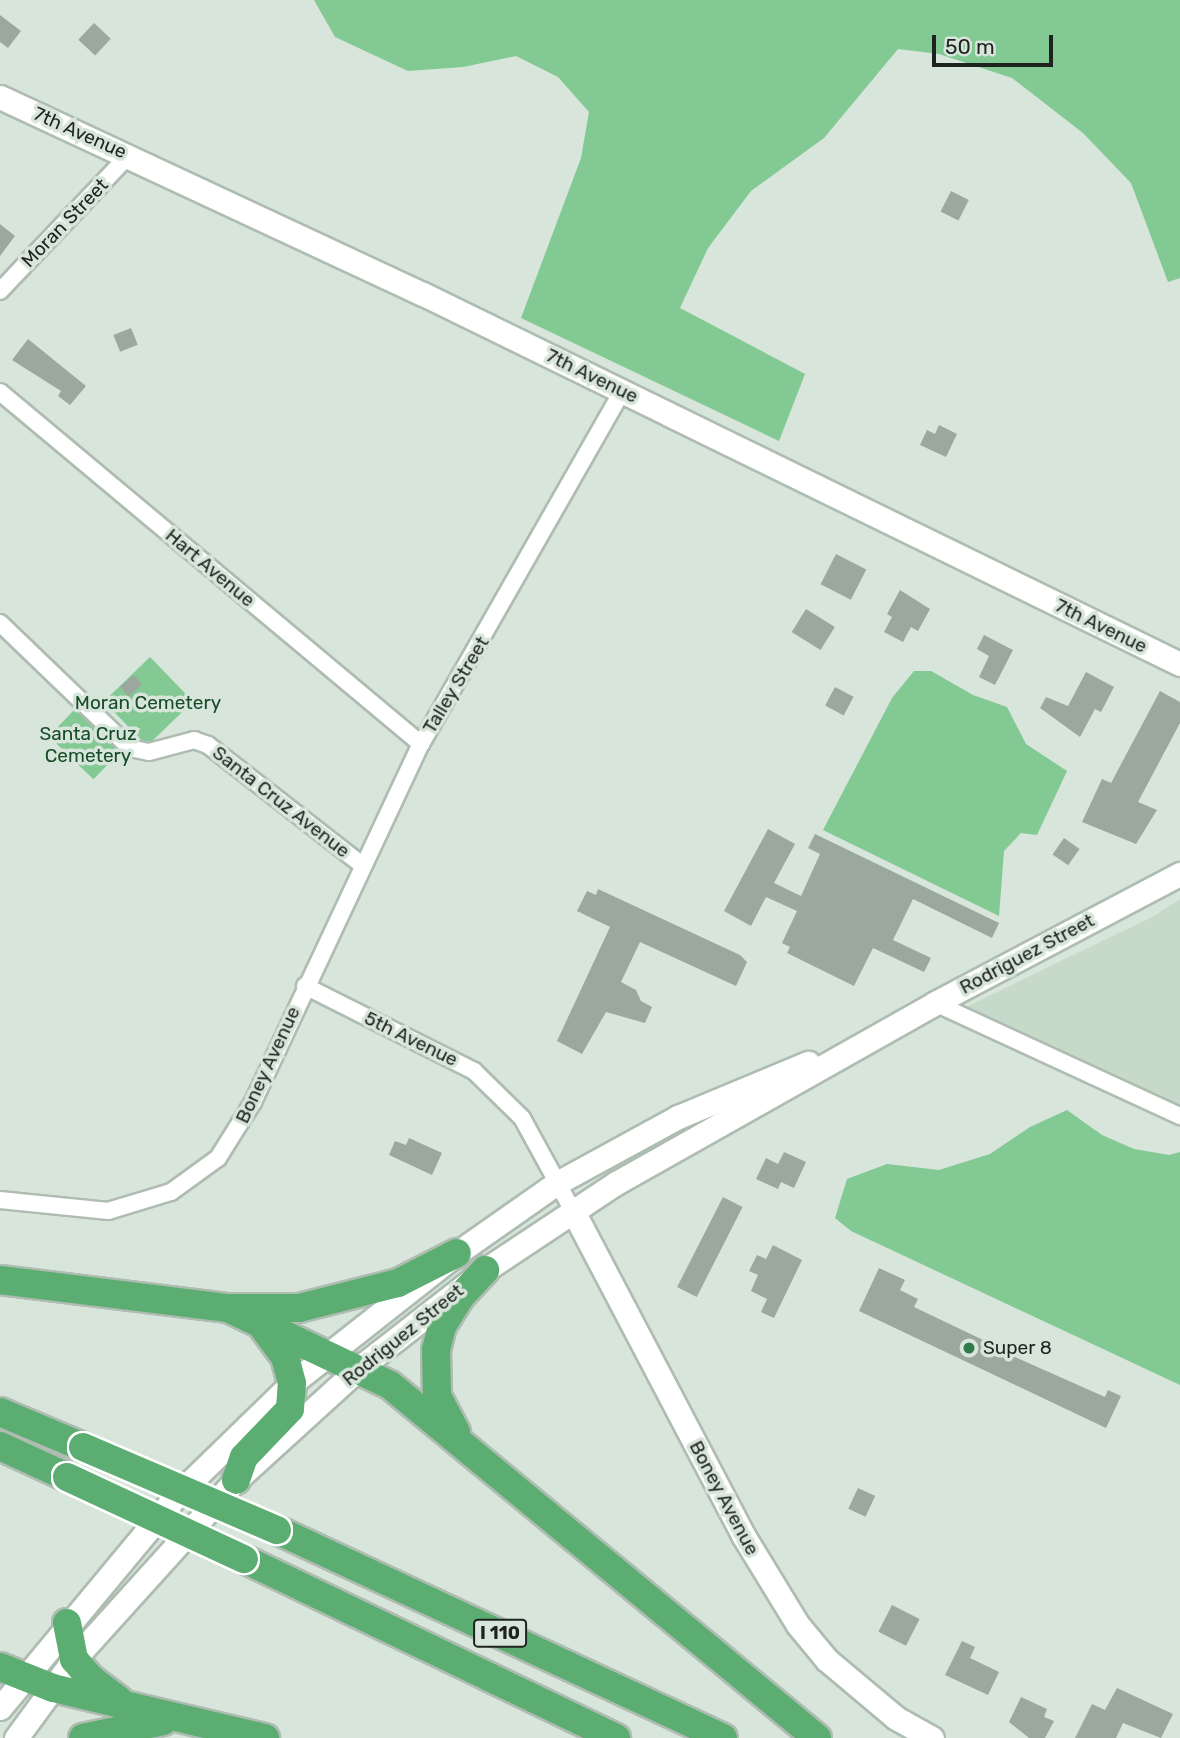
<!DOCTYPE html>
<html>
<head>
<meta charset="utf-8">
<style>
  body { margin:0 }
  #map { position:relative; width:1180px; height:1738px; overflow:hidden; background:#d7e5da; font-family:Rubik,sans-serif }
  div>[style] { position:absolute }
  .built>* { inset:0; background:#c7daca }
  .green>* { inset:0; background:#82c993; transform-origin:0 0 }
  .building>* { inset:0; background:#9ba89e; transform-origin:0 0 }
  .roads { filter:drop-shadow(2px 0 #aebcb1) drop-shadow(-2px 0 #aebcb1) drop-shadow(0 2px #aebcb1) drop-shadow(0 -2px #aebcb1) }
  .street>* { height:16px; margin:-8px; padding:0 8px; transform-origin:8px; border-radius:8px; background:#fff }
  .secondary>* { height:23px; margin:-11.5px; padding:0 11.5px; transform-origin:11.5px; border-radius:11.5px; background:#fff }
  .highway>* { height:28px; margin:-14px; padding:0 14px; transform-origin:14px; border-radius:14px; background:#5cad72 }
  .bridges { filter:drop-shadow(2px 0 #fff) drop-shadow(-2px 0 #fff) drop-shadow(0 2px #fff) drop-shadow(0 -2px #fff) }
  .highway-bridge>* { height:28px; margin:-14px; padding:0 14px; transform-origin:14px; border-radius:14px; background:#5cad72 }
  .dots>* { width:19px; height:19px; translate:-50% -50%; box-sizing:border-box; border:4px solid #d7e5da; border-radius:50% }
  span { translate:-50% -50%; white-space:nowrap; text-align:center; line-height:1.15; -webkit-text-stroke:7px #d7e5da; paint-order:stroke }
  .shield-label span { padding:2px 5px; background:#d7e5da; border:2px solid; border-radius:5px; -webkit-text-stroke-width:0 }
  .shield-label { font-size:18px; color:#1e231f; font-weight:700 }
  .street-label { font-size:19px; color:#1e231f }
  .park-label { font-size:19px; color:#164c28 }
  .poi-label { font-size:19px; color:#1e231f }
  .left { translate:0 -50%; text-align:left }
  .scale { position:absolute; left:932px; top:35px; width:121px; height:32px; box-sizing:border-box; border:4px solid #1e231f; border-top:0; padding-left:9px; font-size:21px; line-height:24px; white-space:nowrap; color:#1e231f; -webkit-text-stroke:5px #d7e5da; paint-order:stroke }
</style>
</head>
<body>
<div id="map">
  <div class="built">
    <i style="clip-path:polygon(1180px 899px,1180px 1109px,962px 1009px,1154px 916px)"></i>
  </div>
  <div class="green">
    <i style="clip-path:polygon(314px 0,1180px 0,1180px 278px,1168px 282px,1131px 183px,1083px 133px,1012px 78px,939px 54px,898px 49px,824px 138px,751px 191px,708px 248px,680px 308px,805px 374px,779px 441px,521px 318px,581px 158px,589px 112px,558px 77px,516px 56px,463px 67px,408px 71px,335px 37px)"></i>
    <i style="left:150px;top:657px;width:62px;height:64px;rotate:46deg"></i>
    <i style="clip-path:polygon(914px 671px,931px 671px,973px 695px,1007px 707px,1026px 744px,1067px 771px,1037px 835px,1021px 833px,1004px 851px,999px 916px,823px 830px,892px 698px)"></i>
    <i style="left:78px;top:706px;width:62px;height:42px;rotate:44deg"></i>
    <i style="clip-path:polygon(1067px 1110px,1102px 1135px,1134px 1149px,1169px 1155px,1180px 1152px,1180px 1385px,851px 1231px,835px 1218px,847px 1179px,887px 1164px,939px 1170px,990px 1154px,1030px 1127px)"></i>
  </div>
  <div class="building">
    <i style="clip-path:polygon(0 15px,21px 31px,8px 48px,0 42px)"></i>
    <i style="left:94px;top:23px;width:23px;height:23px;rotate:43deg"></i>
    <i style="left:951px;top:191px;width:20px;height:23px;rotate:27deg"></i>
    <i style="clip-path:polygon(0 224px,15px 236px,0 256px)"></i>
    <i style="left:131px;top:328px;width:18px;height:19px;rotate:68deg"></i>
    <i style="clip-path:polygon(28px 339px,86px 386px,70px 405px,58px 396px,61px 391px,12px 360px)"></i>
    <i style="clip-path:polygon(939px 425px,957px 434px,946px 457px,920px 445px,927px 430px,935px 434px)"></i>
    <i style="left:836px;top:554px;width:34px;height:34px;rotate:27deg"></i>
    <i style="clip-path:polygon(900px 590px,930px 609px,918px 631px,911px 627px,903px 642px,884px 632px,892px 617px,887px 614px)"></i>
    <i style="left:806px;top:609px;width:34px;height:27px;rotate:32deg"></i>
    <i style="clip-path:polygon(984px 635px,1013px 650px,995px 685px,979px 677px,989px 656px,977px 649px)"></i>
    <i style="clip-path:polygon(1086px 672px,1114px 687px,1101px 712px,1095px 709px,1080px 737px,1040px 708px,1046px 697px,1068px 706px)"></i>
    <i style="left:134px;top:675px;width:13px;height:18px;rotate:51deg"></i>
    <i style="left:835px;top:687px;width:21px;height:21px;rotate:28deg"></i>
    <i style="clip-path:polygon(1160px 691px,1180px 702px,1180px 723px,1138px 802px,1157px 810px,1136px 844px,1082px 822px,1102px 779px,1111px 783px)"></i>
    <i style="clip-path:polygon(768px 829px,795px 844px,774px 883px,801px 896px,820px 854px,808px 848px,815px 834px,999px 923px,992px 938px,913px 899px,893px 940px,931px 958px,924px 972px,873px 948px,854px 986px,787px 953px,790px 947px,782px 943px,797px 911px,766px 897px,751px 926px,724px 911px)"></i>
    <i style="left:1064px;top:838px;width:19px;height:20px;rotate:35deg"></i>
    <i style="clip-path:polygon(598px 889px,740px 955px,747px 962px,736px 986px,640px 942px,621px 982px,636px 990px,641px 1001px,652px 1007px,645px 1023px,606px 1012px,582px 1054px,557px 1041px,610px 927px,577px 911px,587px 891px,596px 895px)"></i>
    <i style="clip-path:polygon(409px 1138px,442px 1153px,432px 1175px,389px 1155px,395px 1141px,406px 1145px)"></i>
    <i style="clip-path:polygon(784px 1152px,806px 1162px,794px 1188px,781px 1182px,778px 1189px,756px 1179px,766px 1158px,778px 1164px)"></i>
    <i style="left:723px;top:1197px;width:22px;height:101px;rotate:27deg"></i>
    <i style="clip-path:polygon(773px 1245px,802px 1260px,774px 1318px,761px 1312px,767px 1299px,751px 1291px,758px 1275px,749px 1271px,757px 1255px,766px 1259px)"></i>
    <i style="clip-path:polygon(879px 1268px,905px 1280px,900px 1290px,918px 1299px,914px 1307px,1002px 1349px,1006px 1341px,1020px 1347px,1015px 1357px,1105px 1397px,1108px 1390px,1121px 1396px,1106px 1428px,859px 1311px)"></i>
    <i style="left:858px;top:1488px;width:19px;height:23px;rotate:25deg"></i>
    <i style="left:892px;top:1605px;width:31px;height:30px;rotate:27deg"></i>
    <i style="clip-path:polygon(962px 1641px,975px 1647px,970px 1658px,999px 1672px,988px 1695px,945px 1675px)"></i>
    <i style="clip-path:polygon(1117px 1688px,1173px 1714px,1161px 1738px,1123px 1723px,1116px 1738px,1075px 1738px,1092px 1704px,1105px 1710px)"></i>
    <i style="clip-path:polygon(1021px 1697px,1047px 1709px,1044px 1717px,1054px 1721px,1045px 1738px,1029px 1738px,1009px 1722px)"></i>
  </div>
  <div class="roads">
    <div class="street">
      <i style="left:0;top:291px;width:187px;rotate:-46.5deg"></i>
      <i style="left:0;top:392px;width:549px;rotate:39.9deg"></i>
      <i style="left:0;top:623px;width:180px;rotate:43.9deg"></i>
      <i style="left:130px;top:748px;width:19px;rotate:12deg"></i>
      <i style="left:149px;top:752px;width:47px;rotate:-14.9deg"></i>
      <i style="left:194px;top:740px;width:15px;rotate:20deg"></i>
      <i style="left:208px;top:745px;width:195px;rotate:37.9deg"></i>
      <i style="left:305px;top:986px;width:189px;rotate:26.7deg"></i>
      <i style="left:474px;top:1071px;width:67px;rotate:44.4deg"></i>
      <i style="left:522px;top:1118px;width:106px;rotate:61.3deg"></i>
      <i style="left:935px;top:1003px;width:270px;rotate:24.8deg"></i>
      <i style="left:0;top:1200px;width:109px;rotate:5.8deg"></i>
      <i style="left:108px;top:1211px;width:66px;rotate:-16.8deg"></i>
      <i style="left:171px;top:1192px;width:58px;rotate:-35.9deg"></i>
      <i style="left:218px;top:1158px;width:66px;rotate:-58deg"></i>
      <i style="left:253px;top:1102px;width:395px;rotate:-64.9deg"></i>
      <i style="left:421px;top:744px;width:406px;rotate:-60.3deg"></i>
    </div>
    <div class="secondary">
      <i style="left:0;top:97px;width:467px;rotate:25deg"></i>
      <i style="left:423px;top:294px;width:843px;rotate:26.05deg"></i>
      <i style="left:573px;top:1211px;width:366px;rotate:62.3deg"></i>
      <i style="left:743px;top:1535px;width:105px;rotate:58.6deg"></i>
      <i style="left:798px;top:1625px;width:45px;rotate:50.4deg"></i>
      <i style="left:827px;top:1660px;width:90px;rotate:40deg"></i>
      <i style="left:896px;top:1718px;width:41px;rotate:29.1deg"></i>
      <i style="left:0;top:1708px;width:277px;rotate:-50.3deg"></i>
      <i style="left:177px;top:1495px;width:161px;rotate:-44.2deg"></i>
      <i style="left:292px;top:1383px;width:210px;rotate:-38.2deg"></i>
      <i style="left:457px;top:1253px;width:122px;rotate:-35deg"></i>
      <i style="left:557px;top:1183px;width:138px;rotate:-28.6deg"></i>
      <i style="left:678px;top:1117px;width:141px;rotate:-22.6deg"></i>
      <i style="left:16px;top:1738px;width:98px;rotate:-53.7deg"></i>
      <i style="left:74px;top:1659px;width:241px;rotate:-47.9deg"></i>
      <i style="left:236px;top:1480px;width:166px;rotate:-42.3deg"></i>
      <i style="left:359px;top:1368px;width:160px;rotate:-37.9deg"></i>
      <i style="left:485px;top:1270px;width:157px;rotate:-33.6deg"></i>
      <i style="left:616px;top:1183px;width:366px;rotate:-29.4deg"></i>
      <i style="left:935px;top:1003px;width:277px;rotate:-27.8deg"></i>
    </div>
    <div class="highway">
      <i style="left:0;top:1280px;width:230px;rotate:7deg"></i>
      <i style="left:228px;top:1308px;width:71px"></i>
      <i style="left:299px;top:1308px;width:102px;rotate:-14.2deg"></i>
      <i style="left:398px;top:1283px;width:66px;rotate:-27deg"></i>
      <i style="left:228px;top:1308px;width:179px;rotate:25.4deg"></i>
      <i style="left:390px;top:1385px;width:554px;rotate:39.58deg"></i>
      <i style="left:0;top:1412px;width:90px;rotate:22.9deg"></i>
      <i style="left:456px;top:1432px;width:41px;rotate:-117.8deg"></i>
      <i style="left:437px;top:1396px;width:46px;rotate:-91.2deg"></i>
      <i style="left:436px;top:1350px;width:25px;rotate:-76deg"></i>
      <i style="left:442px;top:1326px;width:34px;rotate:-58deg"></i>
      <i style="left:460px;top:1297px;width:37px;rotate:-47deg"></i>
      <i style="left:0;top:1446px;width:74px;rotate:24.8deg"></i>
      <i style="left:236px;top:1480px;width:24px;rotate:-71deg"></i>
      <i style="left:244px;top:1457px;width:66px;rotate:-46.2deg"></i>
      <i style="left:290px;top:1409px;width:26px;rotate:-86deg"></i>
      <i style="left:292px;top:1383px;width:27px;rotate:-105deg"></i>
      <i style="left:285px;top:1357px;width:42px;rotate:-126.3deg"></i>
      <i style="left:277px;top:1530px;width:492px;rotate:25deg"></i>
      <i style="left:244px;top:1559px;width:413px;rotate:25.7deg"></i>
      <i style="left:67px;top:1623px;width:37px;rotate:79deg"></i>
      <i style="left:74px;top:1659px;width:26px;rotate:50deg"></i>
      <i style="left:91px;top:1679px;width:35px;rotate:37deg"></i>
      <i style="left:0;top:1667px;width:57px;rotate:21.6deg"></i>
      <i style="left:53px;top:1688px;width:218px;rotate:13.3deg"></i>
      <i style="left:83px;top:1738px;width:82px;rotate:-12deg"></i>
    </div>
  </div>
  <div class="bridges">
    <div class="highway-bridge">
      <i style="left:83px;top:1447px;width:211px;rotate:23.2deg"></i>
      <i style="left:67px;top:1477px;width:195px;rotate:24.9deg"></i>
    </div>
  </div>
  <div class="dots">
    <i style="left:969px;top:1348px;background:#327b49"></i>
  </div>
  <div class="shield-label">
    <span style="left:500px;top:1633px">I 110</span>
  </div>
  <div class="street-label">
    <span style="left:80px;top:133px;rotate:24deg">7th Avenue</span>
    <span style="left:65px;top:223px;rotate:-46deg">Moran Street</span>
    <span style="left:592px;top:376px;rotate:26deg">7th Avenue</span>
    <span style="left:210px;top:568px;rotate:40deg">Hart Avenue</span>
    <span style="left:1101px;top:626px;rotate:26deg">7th Avenue</span>
    <span style="left:456px;top:685px;rotate:-59deg">Talley Street</span>
    <span style="left:281px;top:802px;rotate:38deg">Santa Cruz Avenue</span>
    <span style="left:1027px;top:954px;rotate:-28deg">Rodriguez Street</span>
    <span style="left:411px;top:1039px;rotate:26deg">5th Avenue</span>
    <span style="left:268px;top:1065px;rotate:-65deg">Boney Avenue</span>
    <span style="left:403px;top:1335px;rotate:-39deg">Rodriguez Street</span>
    <span style="left:724px;top:1498px;rotate:62deg">Boney Avenue</span>
  </div>
  <div class="park-label">
    <span style="left:148px;top:703px">Moran Cemetery</span>
    <span style="left:88px;top:745px">Santa Cruz<br>Cemetery</span>
  </div>
  <div class="poi-label">
    <span class="left" style="left:983px;top:1348px">Super 8</span>
  </div>
  <div class="scale">50 m</div>
</div>
</body>
</html>
